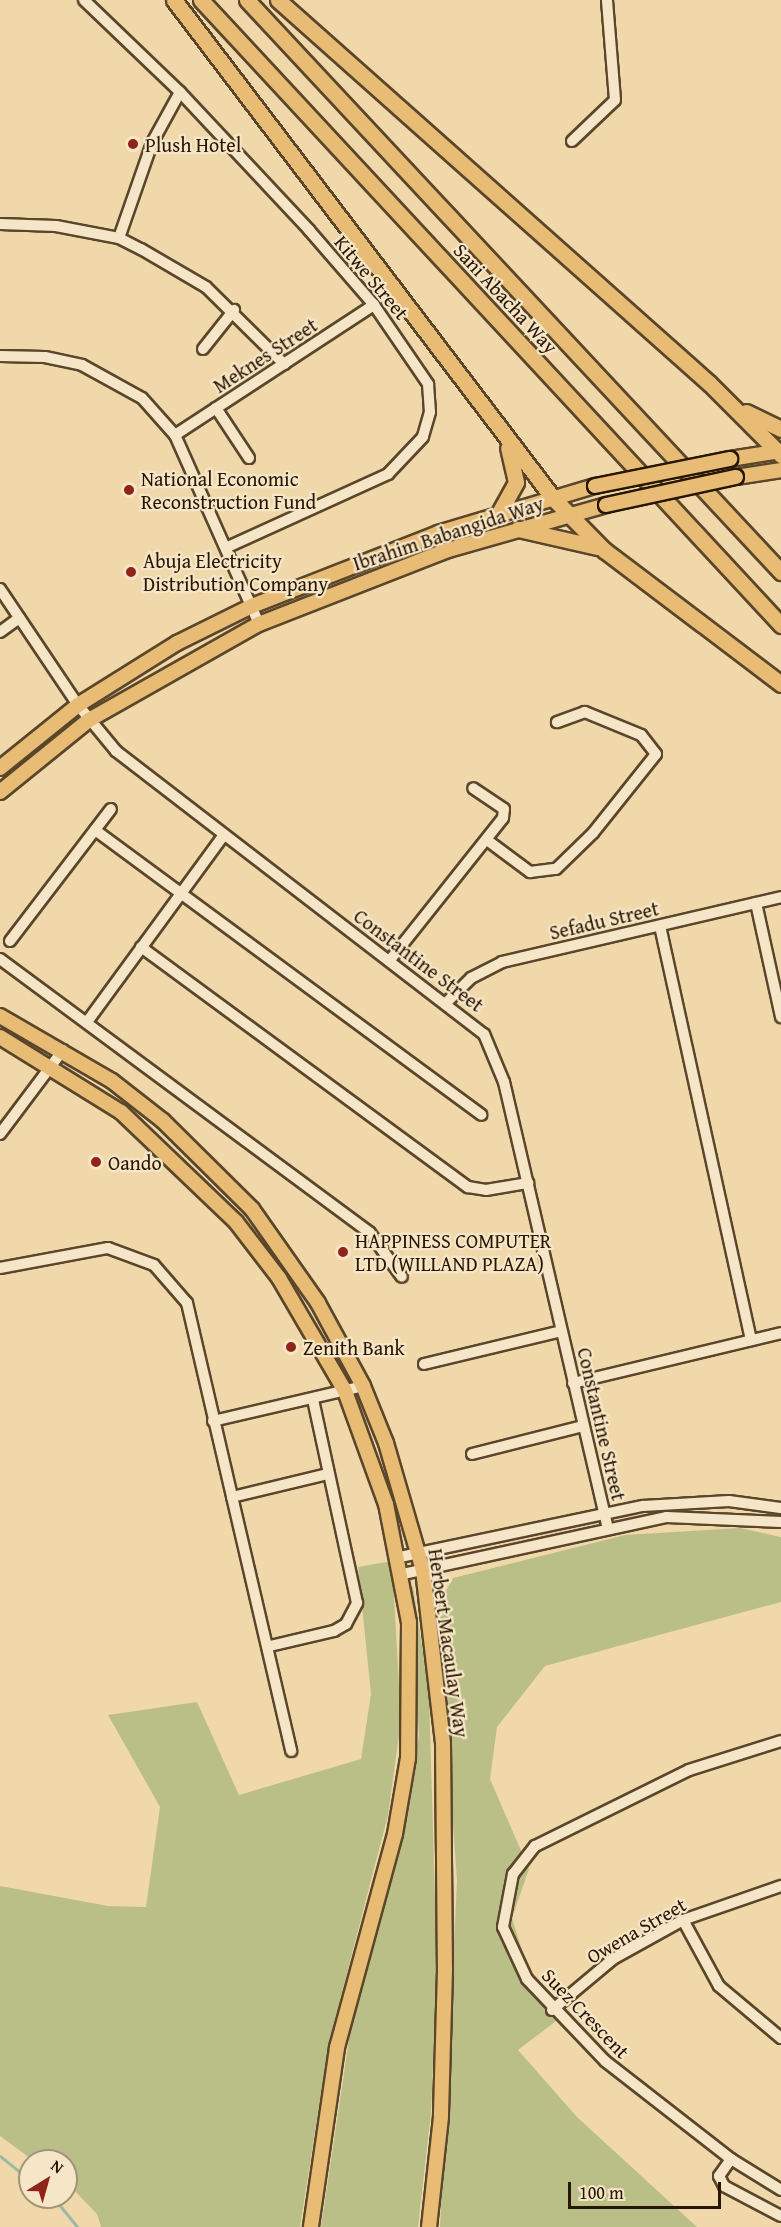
<!DOCTYPE html>
<html>
<head>
<meta charset="utf-8">
<style>
  body { margin:0 }
  #map { position:relative; width:781px; height:2227px; overflow:hidden; background:#f1d8aa; font-family:"Gentium Book Plus",serif }
  div>[style] { position:absolute }
  .green>* { inset:0; background:#babf88 }
  .stream>* { height:3px; margin:-1.5px; padding:0 1.5px; transform-origin:1.5px; border-radius:1.5px; background:#9bbaa6 }
  .roads { filter:drop-shadow(2px 0 #5a462a) drop-shadow(-2px 0 #5a462a) drop-shadow(0 2px #5a462a) drop-shadow(0 -2px #5a462a) }
  .minor>* { height:10px; margin:-5px; padding:0 5px; transform-origin:5px; border-radius:5px; background:#f6e6c8 }
  .major>* { height:14px; margin:-7px; padding:0 7px; transform-origin:7px; border-radius:7px; background:#e8bc75 }
  .highway>* { height:15px; margin:-7.5px; padding:0 7.5px; transform-origin:7.5px; border-radius:7.5px; background:#e8bc75 }
  .bridges { filter:drop-shadow(2px 0 #271600) drop-shadow(-2px 0 #271600) drop-shadow(0 2px #271600) drop-shadow(0 -2px #271600) }
  .major-bridge>* { height:14px; margin:-7px; padding:0 7px; transform-origin:7px; border-radius:7px; background:#e8bc75 }
  .dots>* { width:16px; height:16px; translate:-50% -50%; box-sizing:border-box; border:3px solid #f6e6c8; border-radius:50% }
  span { translate:-50% -50%; white-space:nowrap; text-align:center; line-height:1.15; -webkit-text-stroke:4.5px #f6e6c8; paint-order:stroke }
  .poi-label { font-size:20px; color:#271600 }
  .left { translate:0 -50%; text-align:left }
  .street-label { font-size:20px; color:#271600 }
  .north { position:absolute; left:18px; top:2149px; width:60px; height:60px; box-sizing:border-box; background:#f6e6c8; border:2px solid #a39378; border-radius:50%; rotate:37deg; font-size:16px; font-weight:700; line-height:24px; text-align:center; color:#271600 }
  .north::after { content:''; display:block; margin:auto; width:21px; height:27px; background:#8f2418; clip-path:polygon(50% 0,100% 100%,50% 72%,0 100%) }
  .scale { position:absolute; left:568px; top:2182px; width:153px; height:27px; box-sizing:border-box; border:3px solid #271600; border-top:0; padding-left:8px; font-size:18px; line-height:21px; white-space:nowrap; color:#271600; -webkit-text-stroke:4px #f6e6c8; paint-order:stroke }
</style>
</head>
<body>
<div id="map">
  <div class="green">
    <i style="clip-path:polygon(740px 1528px,781px 1537px,781px 1602px,545px 1666px,497px 1727px,490px 1779px,529px 1869px,512px 1918px,527px 1966px,564px 2015px,518px 2050px,577px 2117px,697px 2227px,440px 2227px,457px 1881px,438px 1606px,453px 1578px,625px 1535px)"></i>
    <i style="clip-path:polygon(392px 1561px,401px 1721px,388px 1815px,329px 2042px,300px 2227px,101px 2227px,97px 2214px,71px 2187px,66px 2161px,34px 2161px,0 2136px,0 1886px,108px 1906px,146px 1907px,160px 1807px,108px 1715px,197px 1702px,239px 1795px,361px 1759px,371px 1694px,358px 1567px)"></i>
    <i style="clip-path:polygon(413px 1586px,429px 1694px,437px 1966px,431px 2113px,418px 2227px,321px 2227px,353px 2013px,407px 1812px,419px 1734px,409px 1595px)"></i>
  </div>
  <div class="stream">
    <i style="left:0;top:2156px;width:38px;rotate:39deg"></i>
    <i style="left:53px;top:2197px;width:38px;rotate:51deg"></i>
  </div>
  <div class="roads">
    <div class="minor">
      <i style="left:84px;top:0;width:133px;rotate:43.8deg"></i>
      <i style="left:180px;top:92px;width:189px;rotate:46.9deg"></i>
      <i style="left:309px;top:230px;width:99px;rotate:49.1deg"></i>
      <i style="left:374px;top:305px;width:96px;rotate:55.6deg"></i>
      <i style="left:428px;top:384px;width:28px;rotate:86deg"></i>
      <i style="left:430px;top:412px;width:26px;rotate:106deg"></i>
      <i style="left:423px;top:437px;width:51px;rotate:133.4deg"></i>
      <i style="left:388px;top:474px;width:176px;rotate:155.5deg"></i>
      <i style="left:572px;top:141px;width:59px;rotate:-43.6deg"></i>
      <i style="left:615px;top:100px;width:100px;rotate:-94.6deg"></i>
      <i style="left:0;top:224px;width:56px;rotate:2deg"></i>
      <i style="left:56px;top:226px;width:64px;rotate:10.8deg"></i>
      <i style="left:119px;top:238px;width:25px;rotate:27deg"></i>
      <i style="left:141px;top:249px;width:75px;rotate:30.3deg"></i>
      <i style="left:206px;top:287px;width:110px;rotate:44.6deg"></i>
      <i style="left:119px;top:238px;width:101px;rotate:-70.8deg"></i>
      <i style="left:152px;top:143px;width:58px;rotate:-61.2deg"></i>
      <i style="left:203px;top:349px;width:50px;rotate:-51.5deg"></i>
      <i style="left:0;top:356px;width:45px;rotate:1.3deg"></i>
      <i style="left:45px;top:357px;width:38px;rotate:12deg"></i>
      <i style="left:82px;top:365px;width:68px;rotate:28.8deg"></i>
      <i style="left:142px;top:398px;width:50px;rotate:48.3deg"></i>
      <i style="left:175px;top:435px;width:207px;rotate:66deg"></i>
      <i style="left:216px;top:408px;width:60px;rotate:56.6deg"></i>
      <i style="left:175px;top:435px;width:238px;rotate:-33.2deg"></i>
      <i style="left:0;top:589px;width:140px;rotate:56.1deg"></i>
      <i style="left:78px;top:705px;width:60px;rotate:50.4deg"></i>
      <i style="left:116px;top:751px;width:464px;rotate:37.6deg"></i>
      <i style="left:484px;top:1034px;width:52px;rotate:67.4deg"></i>
      <i style="left:504px;top:1082px;width:458px;rotate:76.9deg"></i>
      <i style="left:0;top:632px;width:24px;rotate:-36deg"></i>
      <i style="left:95px;top:830px;width:480px;rotate:36.4deg"></i>
      <i style="left:487px;top:840px;width:54px;rotate:36.7deg"></i>
      <i style="left:530px;top:872px;width:26px;rotate:-7deg"></i>
      <i style="left:556px;top:869px;width:52px;rotate:-44.2deg"></i>
      <i style="left:593px;top:833px;width:101px;rotate:-51.4deg"></i>
      <i style="left:656px;top:754px;width:24px;rotate:-128deg"></i>
      <i style="left:641px;top:735px;width:61px;rotate:-157.7deg"></i>
      <i style="left:585px;top:712px;width:30px;rotate:160deg"></i>
      <i style="left:756px;top:903px;width:117px;rotate:77.6deg"></i>
      <i style="left:660px;top:926px;width:424px;rotate:77.6deg"></i>
      <i style="left:10px;top:941px;width:166px;rotate:-52.6deg"></i>
      <i style="left:141px;top:947px;width:406px;rotate:36.3deg"></i>
      <i style="left:468px;top:1187px;width:18px;rotate:9deg"></i>
      <i style="left:486px;top:1190px;width:43px;rotate:-9.5deg"></i>
      <i style="left:0;top:959px;width:460px;rotate:36.5deg"></i>
      <i style="left:370px;top:1233px;width:54px;rotate:54deg"></i>
      <i style="left:390px;top:960px;width:181px;rotate:-51.5deg"></i>
      <i style="left:503px;top:818px;width:9px;rotate:-84deg"></i>
      <i style="left:504px;top:809px;width:37px;rotate:-146deg"></i>
      <i style="left:447px;top:1002px;width:34px;rotate:-45deg"></i>
      <i style="left:471px;top:978px;width:35px;rotate:-27deg"></i>
      <i style="left:502px;top:962px;width:286px;rotate:-13.1deg"></i>
      <i style="left:87px;top:1022px;width:232px;rotate:-53.8deg"></i>
      <i style="left:0;top:1134px;width:105px;rotate:-53.1deg"></i>
      <i style="left:0;top:1268px;width:110px;rotate:-10.5deg"></i>
      <i style="left:108px;top:1248px;width:49px;rotate:20.3deg"></i>
      <i style="left:154px;top:1265px;width:50px;rotate:49deg"></i>
      <i style="left:187px;top:1303px;width:460px;rotate:76.9deg"></i>
      <i style="left:424px;top:1364px;width:141px;rotate:-13.5deg"></i>
      <i style="left:573px;top:1383px;width:214px;rotate:-13.5deg"></i>
      <i style="left:213px;top:1421px;width:154px;rotate:-13.1deg"></i>
      <i style="left:472px;top:1454px;width:114px;rotate:-14.2deg"></i>
      <i style="left:232px;top:1497px;width:99px;rotate:-13.5deg"></i>
      <i style="left:400px;top:1557px;width:248px;rotate:-11.9deg"></i>
      <i style="left:643px;top:1506px;width:86px;rotate:-3.3deg"></i>
      <i style="left:729px;top:1501px;width:52px;rotate:7.7deg"></i>
      <i style="left:403px;top:1574px;width:270px;rotate:-12.2deg"></i>
      <i style="left:667px;top:1517px;width:114px;rotate:2.5deg"></i>
      <i style="left:270px;top:1646px;width:66px;rotate:-13.2deg"></i>
      <i style="left:334px;top:1631px;width:14px;rotate:-30deg"></i>
      <i style="left:346px;top:1624px;width:24px;rotate:-62deg"></i>
      <i style="left:357px;top:1603px;width:208px;rotate:-102.2deg"></i>
      <i style="left:781px;top:1741px;width:96px;rotate:162.5deg"></i>
      <i style="left:689px;top:1770px;width:172px;rotate:153.7deg"></i>
      <i style="left:535px;top:1846px;width:36px;rotate:128deg"></i>
      <i style="left:513px;top:1874px;width:54px;rotate:100.7deg"></i>
      <i style="left:503px;top:1927px;width:57px;rotate:65.2deg"></i>
      <i style="left:527px;top:1979px;width:113px;rotate:46.4deg"></i>
      <i style="left:605px;top:2061px;width:160px;rotate:37.9deg"></i>
      <i style="left:731px;top:2159px;width:59px;rotate:31.8deg"></i>
      <i style="left:683px;top:1920px;width:75px;rotate:61.4deg"></i>
      <i style="left:719px;top:1986px;width:81px;rotate:40deg"></i>
      <i style="left:552px;top:2010px;width:80px;rotate:-39.9deg"></i>
      <i style="left:613px;top:1959px;width:80px;rotate:-29.1deg"></i>
      <i style="left:683px;top:1920px;width:104px;rotate:-19.1deg"></i>
      <i style="left:731px;top:2159px;width:21px;rotate:125deg"></i>
      <i style="left:719px;top:2176px;width:11px;rotate:63deg"></i>
      <i style="left:724px;top:2186px;width:64px;rotate:27.8deg"></i>
    </div>
    <div class="major">
      <i style="left:730px;top:459px;width:52px;rotate:-8.9deg"></i>
      <i style="left:736px;top:477px;width:46px;rotate:-8.8deg"></i>
      <i style="left:0;top:768px;width:100px;rotate:-38.9deg"></i>
      <i style="left:78px;top:705px;width:117px;rotate:-32.1deg"></i>
      <i style="left:177px;top:643px;width:84px;rotate:-26.3deg"></i>
      <i style="left:252px;top:606px;width:200px;rotate:-21.4deg"></i>
      <i style="left:438px;top:533px;width:164px;rotate:-16.7deg"></i>
      <i style="left:0;top:792px;width:114px;rotate:-39deg"></i>
      <i style="left:89px;top:720px;width:195px;rotate:-29.5deg"></i>
      <i style="left:259px;top:624px;width:203px;rotate:-21.4deg"></i>
      <i style="left:448px;top:550px;width:164px;rotate:-15.9deg"></i>
      <i style="left:0;top:1016px;width:129px;rotate:30.1deg"></i>
      <i style="left:112px;top:1081px;width:65px;rotate:38.1deg"></i>
      <i style="left:163px;top:1121px;width:125px;rotate:44.7deg"></i>
      <i style="left:252px;top:1209px;width:115px;rotate:54.9deg"></i>
      <i style="left:318px;top:1303px;width:94px;rotate:61.5deg"></i>
      <i style="left:363px;top:1386px;width:61px;rotate:68deg"></i>
      <i style="left:386px;top:1443px;width:132px;rotate:73.8deg"></i>
      <i style="left:423px;top:1570px;width:175px;rotate:83.4deg"></i>
      <i style="left:443px;top:1744px;width:226px;rotate:89.5deg"></i>
      <i style="left:445px;top:1970px;width:147px;rotate:91.6deg"></i>
      <i style="left:441px;top:2117px;width:111px;rotate:96.2deg"></i>
      <i style="left:0;top:1037px;width:142px;rotate:31.8deg"></i>
      <i style="left:121px;top:1112px;width:159px;rotate:43.7deg"></i>
      <i style="left:236px;top:1222px;width:71px;rotate:52.5deg"></i>
      <i style="left:279px;top:1278px;width:131px;rotate:59.7deg"></i>
      <i style="left:345px;top:1391px;width:120px;rotate:70.1deg"></i>
      <i style="left:386px;top:1504px;width:120px;rotate:79deg"></i>
      <i style="left:409px;top:1622px;width:136px;rotate:90.4deg"></i>
      <i style="left:408px;top:1758px;width:77px;rotate:99.7deg"></i>
      <i style="left:395px;top:1834px;width:222px;rotate:105.2deg"></i>
      <i style="left:337px;top:2048px;width:181px;rotate:98.3deg"></i>
    </div>
    <div class="highway">
      <i style="left:174px;top:0;width:626px;rotate:52.73deg"></i>
      <i style="left:553px;top:498px;width:73px;rotate:45.6deg"></i>
      <i style="left:604px;top:550px;width:222px;rotate:37.1deg"></i>
      <i style="left:201px;top:0;width:853px;rotate:47.14deg"></i>
      <i style="left:247px;top:0;width:783px;rotate:46.97deg"></i>
      <i style="left:278px;top:0;width:577px;rotate:41.63deg"></i>
      <i style="left:709px;top:383px;width:102px;rotate:45deg"></i>
      <i style="left:746px;top:412px;width:39px;rotate:26deg"></i>
      <i style="left:499px;top:513px;width:35px;rotate:-61deg"></i>
      <i style="left:516px;top:482px;width:35px;rotate:-103deg"></i>
      <i style="left:518px;top:529px;width:81px;rotate:12.8deg"></i>
    </div>
  </div>
  <div class="bridges">
    <div class="major-bridge">
      <i style="left:595px;top:486px;width:138px;rotate:-11.3deg"></i>
      <i style="left:606px;top:505px;width:133px;rotate:-12.2deg"></i>
    </div>
  </div>
  <div class="dots">
    <i style="left:133px;top:144px;background:#8f2418"></i>
    <i style="left:129px;top:490px;background:#8f2418"></i>
    <i style="left:131px;top:572px;background:#8f2418"></i>
    <i style="left:96px;top:1162px;background:#8f2418"></i>
    <i style="left:343px;top:1252px;background:#8f2418"></i>
    <i style="left:291px;top:1347px;background:#8f2418"></i>
  </div>
  <div class="poi-label">
    <span class="left" style="left:145px;top:144px">Plush Hotel</span>
    <span class="left" style="left:141px;top:490px">National Economic<br>Reconstruction Fund</span>
    <span class="left" style="left:143px;top:572px">Abuja Electricity<br>Distribution Company</span>
    <span class="left" style="left:108px;top:1162px">Oando</span>
    <span class="left" style="left:355px;top:1252px">HAPPINESS COMPUTER<br>LTD (WILLAND PLAZA)</span>
    <span class="left" style="left:303px;top:1347px">Zenith Bank</span>
  </div>
  <div class="street-label">
    <span style="left:372px;top:277px;rotate:50deg">Kitwe Street</span>
    <span style="left:506px;top:298px;rotate:47deg">Sani Abacha Way</span>
    <span style="left:265px;top:355px;rotate:-33deg">Meknes Street</span>
    <span style="left:448px;top:533px;rotate:-18deg">Ibrahim Babangida Way</span>
    <span style="left:604px;top:920px;rotate:-13deg">Sefadu Street</span>
    <span style="left:419px;top:960px;rotate:37deg">Constantine Street</span>
    <span style="left:602px;top:1424px;rotate:77deg">Constantine Street</span>
    <span style="left:449px;top:1643px;rotate:82deg">Herbert Macaulay Way</span>
    <span style="left:636px;top:1930px;rotate:-30deg">Owena Street</span>
    <span style="left:586px;top:2013px;rotate:46deg">Suez Crescent</span>
  </div>
  <div class="north">N</div>
  <div class="scale">100 m</div>
</div>
</body>
</html>
